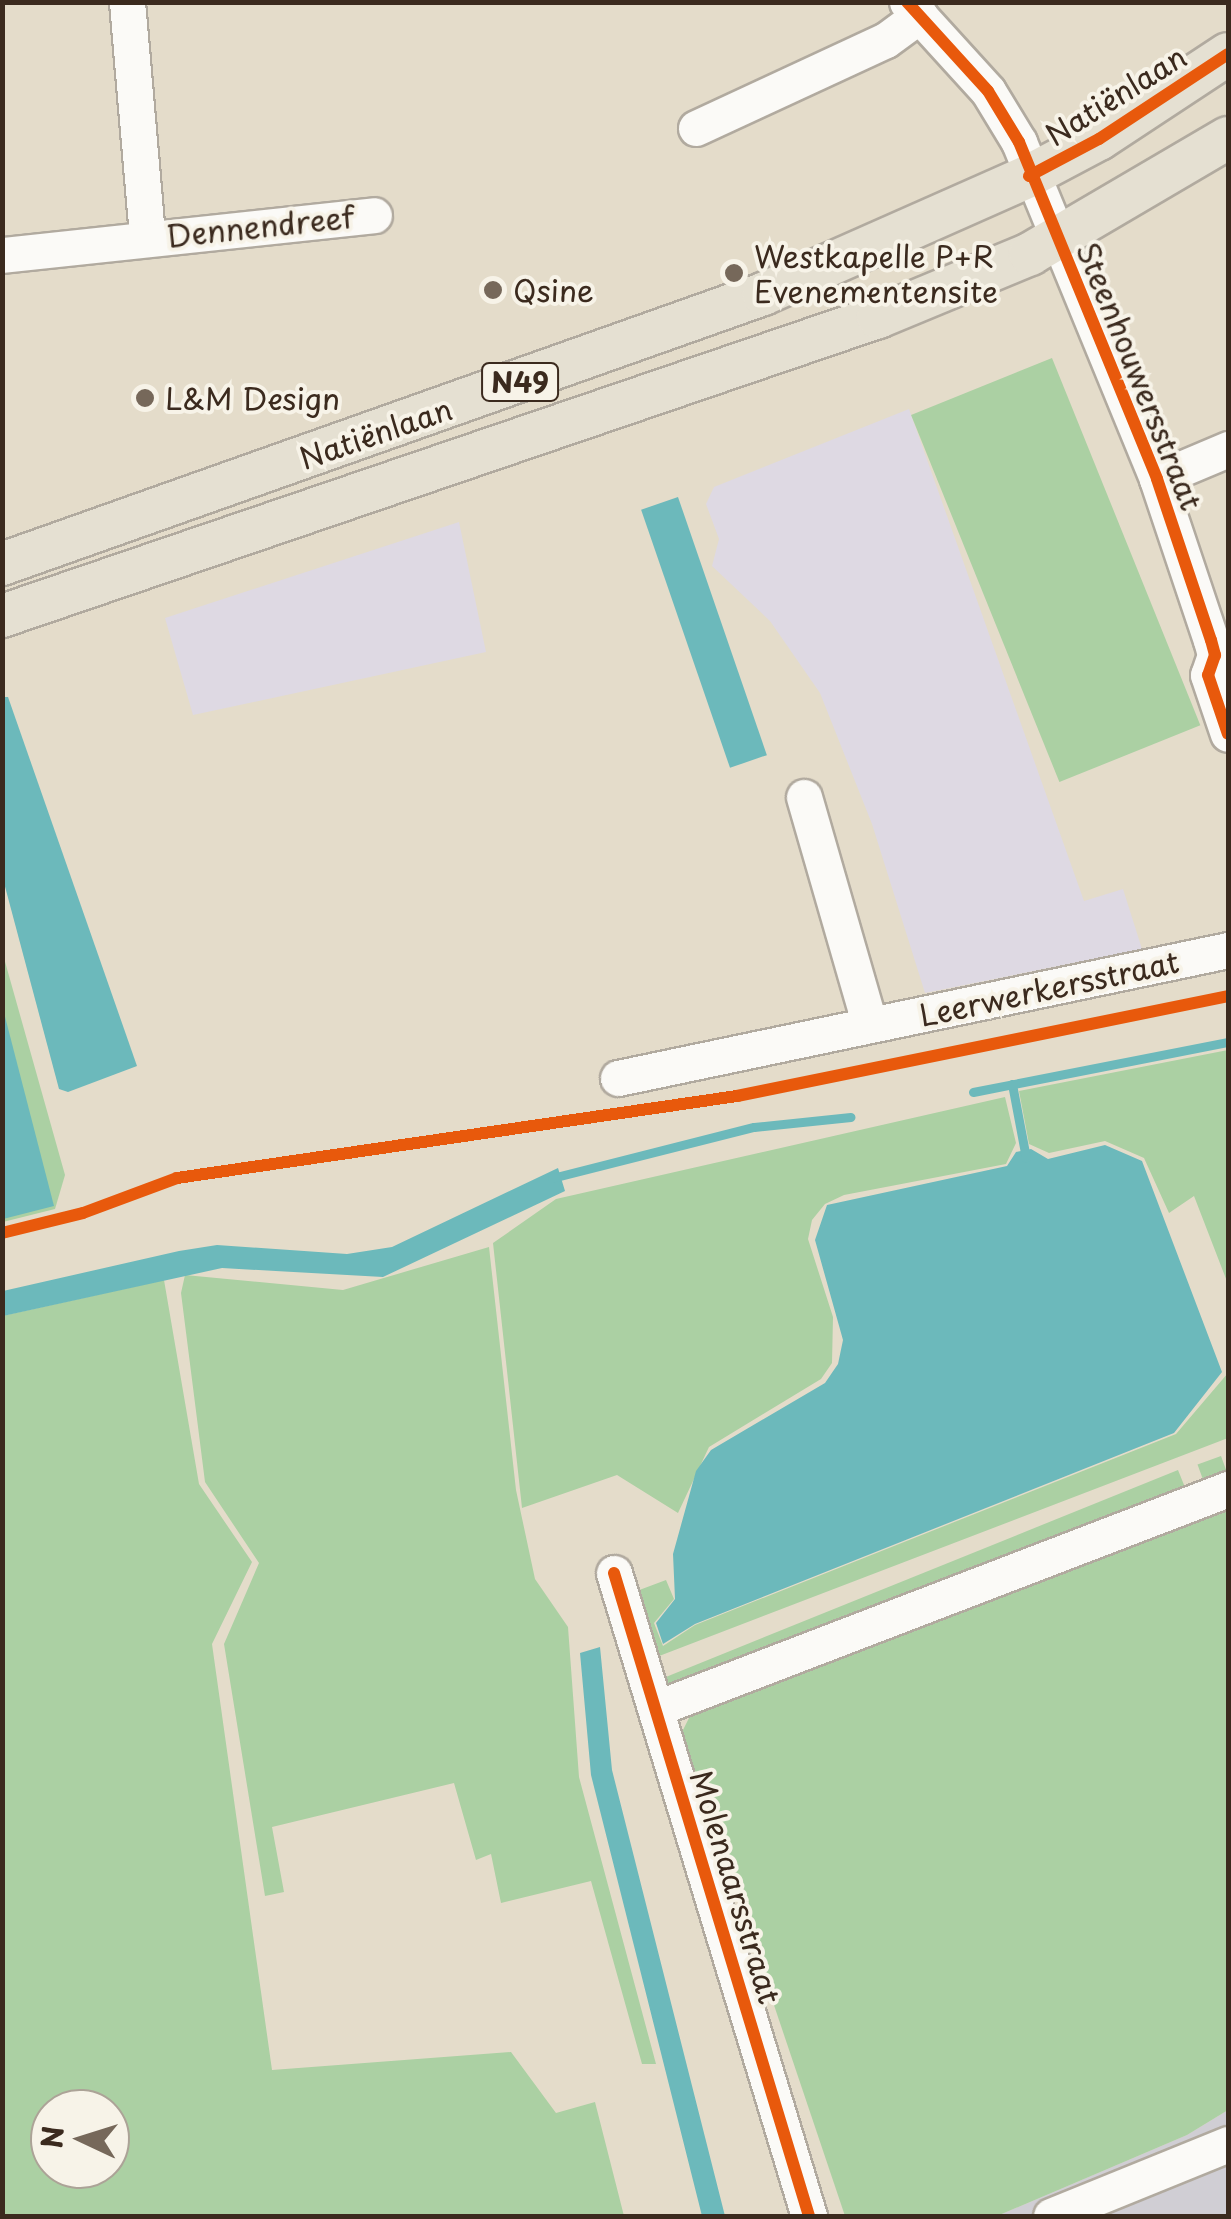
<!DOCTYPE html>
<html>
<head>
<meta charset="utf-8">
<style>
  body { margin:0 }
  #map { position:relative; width:1231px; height:2219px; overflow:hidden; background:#e4dcca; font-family:"Playpen Sans",sans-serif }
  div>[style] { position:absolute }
  .built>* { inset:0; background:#ded9e3 }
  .industrial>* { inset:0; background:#d0ced4 }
  .green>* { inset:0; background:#abd0a3; transform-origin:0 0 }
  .water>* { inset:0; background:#6cb9bb; transform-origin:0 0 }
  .stream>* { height:9px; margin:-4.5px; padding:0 4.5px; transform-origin:4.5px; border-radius:4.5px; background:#6cb9bb }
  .roads { filter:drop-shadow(2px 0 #b1aa9f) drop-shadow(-2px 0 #b1aa9f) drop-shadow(0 2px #b1aa9f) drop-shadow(0 -2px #b1aa9f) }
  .minor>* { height:35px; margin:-17.5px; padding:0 17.5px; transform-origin:17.5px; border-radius:17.5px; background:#fbfaf7 }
  .major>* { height:42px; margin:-21px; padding:0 21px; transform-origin:21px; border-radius:21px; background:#e5e0d2 }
  .cycleway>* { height:12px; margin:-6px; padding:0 6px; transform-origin:6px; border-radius:6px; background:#e8590c }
  .dots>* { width:28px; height:28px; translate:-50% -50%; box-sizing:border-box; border:5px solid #f7f3e8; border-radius:50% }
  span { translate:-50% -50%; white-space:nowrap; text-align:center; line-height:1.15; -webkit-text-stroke:8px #f7f3e8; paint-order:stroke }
  .shield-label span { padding:2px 8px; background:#f7f3e8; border:2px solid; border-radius:8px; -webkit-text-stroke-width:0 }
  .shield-label { font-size:28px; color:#3b2a1e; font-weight:700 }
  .street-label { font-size:30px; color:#3b2a1e }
  .poi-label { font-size:30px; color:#3b2a1e }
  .left { translate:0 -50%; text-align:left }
  .frame { position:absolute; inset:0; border:5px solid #3b2a1e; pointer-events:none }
  .north { position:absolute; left:30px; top:2089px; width:100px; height:100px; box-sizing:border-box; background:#f7f3e8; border:2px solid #aca397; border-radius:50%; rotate:274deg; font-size:28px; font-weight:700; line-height:40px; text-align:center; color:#3b2a1e }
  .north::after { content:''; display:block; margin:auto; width:35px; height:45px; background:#76685a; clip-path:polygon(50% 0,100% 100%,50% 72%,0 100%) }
</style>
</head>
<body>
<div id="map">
  <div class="built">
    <i style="clip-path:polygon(909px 409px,1084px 901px,1123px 889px,1142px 949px,925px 993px,872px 824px,820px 693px,770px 621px,712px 566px,719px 539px,706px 504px,714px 487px)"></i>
    <i style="clip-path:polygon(459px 522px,486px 652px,193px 715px,165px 618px)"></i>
  </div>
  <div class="industrial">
    <i style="clip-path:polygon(1228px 2110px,1228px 2216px,997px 2216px,1187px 2135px)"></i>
  </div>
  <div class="green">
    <i style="left:1052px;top:358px;width:396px;height:152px;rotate:68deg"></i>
    <i style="clip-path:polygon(2px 951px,65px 1175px,55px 1209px,3px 1222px)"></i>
    <i style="clip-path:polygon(1228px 1050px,1228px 1284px,1194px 1196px,1169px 1213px,1144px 1158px,1105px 1141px,1049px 1153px,1029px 1144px,1019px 1091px)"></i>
    <i style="clip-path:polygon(1005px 1097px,1016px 1143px,1006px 1164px,844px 1195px,825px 1204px,812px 1220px,808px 1239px,833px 1317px,832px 1363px,821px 1379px,709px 1447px,678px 1513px,617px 1475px,522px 1508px,493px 1243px,556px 1199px)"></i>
    <i style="clip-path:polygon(489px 1247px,516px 1490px,535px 1579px,568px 1627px,579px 1777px,656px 2064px,642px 2064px,591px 1881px,501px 1903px,491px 1854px,476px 1860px,454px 1783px,272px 1827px,284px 1892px,265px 1896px,224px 1644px,259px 1563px,205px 1482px,181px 1293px,185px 1275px,343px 1290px)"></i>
    <i style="clip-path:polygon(evenodd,164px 1280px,199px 1484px,252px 1562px,212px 1644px,272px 2070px,511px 2052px,556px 2113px,595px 2102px,624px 2216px,3px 2216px,2px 1316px,164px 1280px,50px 2109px,110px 2109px,110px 2169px,50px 2169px,50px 2109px)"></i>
    <i style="clip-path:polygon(1228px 1373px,1228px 1438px,654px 1658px,634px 1592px,666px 1580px,674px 1599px,654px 1623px,663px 1646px,695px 1625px,1176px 1434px)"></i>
    <i style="left:1221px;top:1456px;width:20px;height:25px;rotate:70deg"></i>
    <i style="left:1178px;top:1470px;width:22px;height:555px;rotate:68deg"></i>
    <i style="clip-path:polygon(1228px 1511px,1228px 2110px,1187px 2135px,997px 2216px,845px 2216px,682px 1732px,693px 1710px)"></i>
  </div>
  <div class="water">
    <i style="left:678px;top:497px;width:273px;height:39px;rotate:71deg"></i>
    <i style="clip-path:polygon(3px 697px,8px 697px,137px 1066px,68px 1092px,59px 1089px,3px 879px)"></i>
    <i style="clip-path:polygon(2px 1005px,54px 1206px,3px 1219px,2px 1219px)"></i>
    <i style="clip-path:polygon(1105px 1145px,1142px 1161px,1222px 1372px,1174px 1433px,695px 1624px,663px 1644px,656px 1623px,675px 1599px,673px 1554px,696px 1471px,711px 1450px,825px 1383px,838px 1364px,843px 1340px,815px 1240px,827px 1205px,1007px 1166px,1016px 1152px,1031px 1149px,1048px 1159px)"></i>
    <i style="clip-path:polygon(558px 1168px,565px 1191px,383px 1277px,222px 1268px,3px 1316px,3px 1291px,179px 1251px,217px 1245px,347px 1254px,392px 1247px)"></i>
    <i style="clip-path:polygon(600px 1647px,612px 1770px,725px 2216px,702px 2216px,591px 1775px,580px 1653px)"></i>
  </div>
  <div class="stream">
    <i style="left:1012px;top:1084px;width:75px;rotate:79.3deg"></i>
    <i style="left:973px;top:1092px;width:260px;rotate:-11.1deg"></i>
    <i style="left:552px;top:1178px;width:208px;rotate:-14.2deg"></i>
    <i style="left:754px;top:1127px;width:97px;rotate:-5.9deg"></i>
  </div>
  <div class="roads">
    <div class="minor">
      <i style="left:127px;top:2px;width:236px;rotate:85.1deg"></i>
      <i style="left:907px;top:2px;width:120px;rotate:47.7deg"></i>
      <i style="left:988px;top:91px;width:60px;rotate:58.7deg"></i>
      <i style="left:1019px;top:142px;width:364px;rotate:67.7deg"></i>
      <i style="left:1157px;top:479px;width:170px;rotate:71.5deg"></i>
      <i style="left:1211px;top:640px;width:16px;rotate:75deg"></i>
      <i style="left:1215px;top:655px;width:21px;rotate:109deg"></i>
      <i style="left:1208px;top:675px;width:62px;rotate:71.3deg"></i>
      <i style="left:696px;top:128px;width:209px;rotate:-24.9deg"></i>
      <i style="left:886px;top:40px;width:42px;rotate:-36.3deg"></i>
      <i style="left:2px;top:255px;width:374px;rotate:-6.1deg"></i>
      <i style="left:1157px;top:479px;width:77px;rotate:-22.9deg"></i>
      <i style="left:804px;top:797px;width:237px;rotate:73.9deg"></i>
      <i style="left:618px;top:1078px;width:623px;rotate:-11.85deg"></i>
      <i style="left:614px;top:1573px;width:672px;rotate:73.13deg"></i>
      <i style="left:657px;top:1708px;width:612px;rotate:-20.98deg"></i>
      <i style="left:1051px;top:2216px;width:191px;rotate:-22.1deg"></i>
    </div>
    <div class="major">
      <i style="left:2px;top:564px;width:807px;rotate:-19.53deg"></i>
      <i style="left:763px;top:294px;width:291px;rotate:-23.9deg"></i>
      <i style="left:1029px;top:176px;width:79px;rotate:-27.9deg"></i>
      <i style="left:1099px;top:139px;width:154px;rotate:-33.4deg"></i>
      <i style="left:2px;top:616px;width:926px;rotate:-18.85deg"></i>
      <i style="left:878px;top:317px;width:165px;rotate:-22.5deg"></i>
      <i style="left:1030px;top:254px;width:229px;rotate:-30.4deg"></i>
    </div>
  </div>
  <div class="cycleway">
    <i style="left:907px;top:2px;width:120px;rotate:47.7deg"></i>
    <i style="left:988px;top:91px;width:60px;rotate:58.7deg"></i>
    <i style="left:1019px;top:142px;width:364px;rotate:67.7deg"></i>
    <i style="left:1157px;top:479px;width:170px;rotate:71.5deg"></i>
    <i style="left:1211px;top:640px;width:16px;rotate:75deg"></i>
    <i style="left:1215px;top:655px;width:21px;rotate:109deg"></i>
    <i style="left:1208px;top:675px;width:62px;rotate:71.3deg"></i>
    <i style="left:1029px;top:176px;width:79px;rotate:-27.9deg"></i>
    <i style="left:1099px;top:139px;width:154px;rotate:-33.4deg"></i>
    <i style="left:2px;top:1233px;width:83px;rotate:-13.9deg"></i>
    <i style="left:83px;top:1213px;width:100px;rotate:-20.4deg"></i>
    <i style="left:177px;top:1178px;width:566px;rotate:-8.33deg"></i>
    <i style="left:737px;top:1096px;width:501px;rotate:-11.51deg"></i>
    <i style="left:614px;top:1573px;width:672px;rotate:73.13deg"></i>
  </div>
  <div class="dots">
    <i style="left:734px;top:273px;background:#76685a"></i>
    <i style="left:493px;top:290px;background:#76685a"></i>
    <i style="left:145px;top:398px;background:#76685a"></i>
  </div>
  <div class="shield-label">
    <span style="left:520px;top:382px">N49</span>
  </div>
  <div class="street-label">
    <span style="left:1116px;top:95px;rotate:-32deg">Natiënlaan</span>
    <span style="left:260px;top:226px;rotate:-6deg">Dennendreef</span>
    <span style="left:1140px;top:376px;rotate:68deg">Steenhouwersstraat</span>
    <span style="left:376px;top:433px;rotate:-19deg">Natiënlaan</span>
    <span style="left:1049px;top:988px;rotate:-12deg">Leerwerkersstraat</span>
    <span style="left:736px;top:1887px;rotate:73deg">Molenaarsstraat</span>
  </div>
  <div class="poi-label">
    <span class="left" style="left:754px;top:273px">Westkapelle P+R<br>Evenementensite</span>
    <span class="left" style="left:513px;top:290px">Qsine</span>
    <span class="left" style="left:165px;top:398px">L&amp;M Design</span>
  </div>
  <div class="frame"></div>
  <div class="north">N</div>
</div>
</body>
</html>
